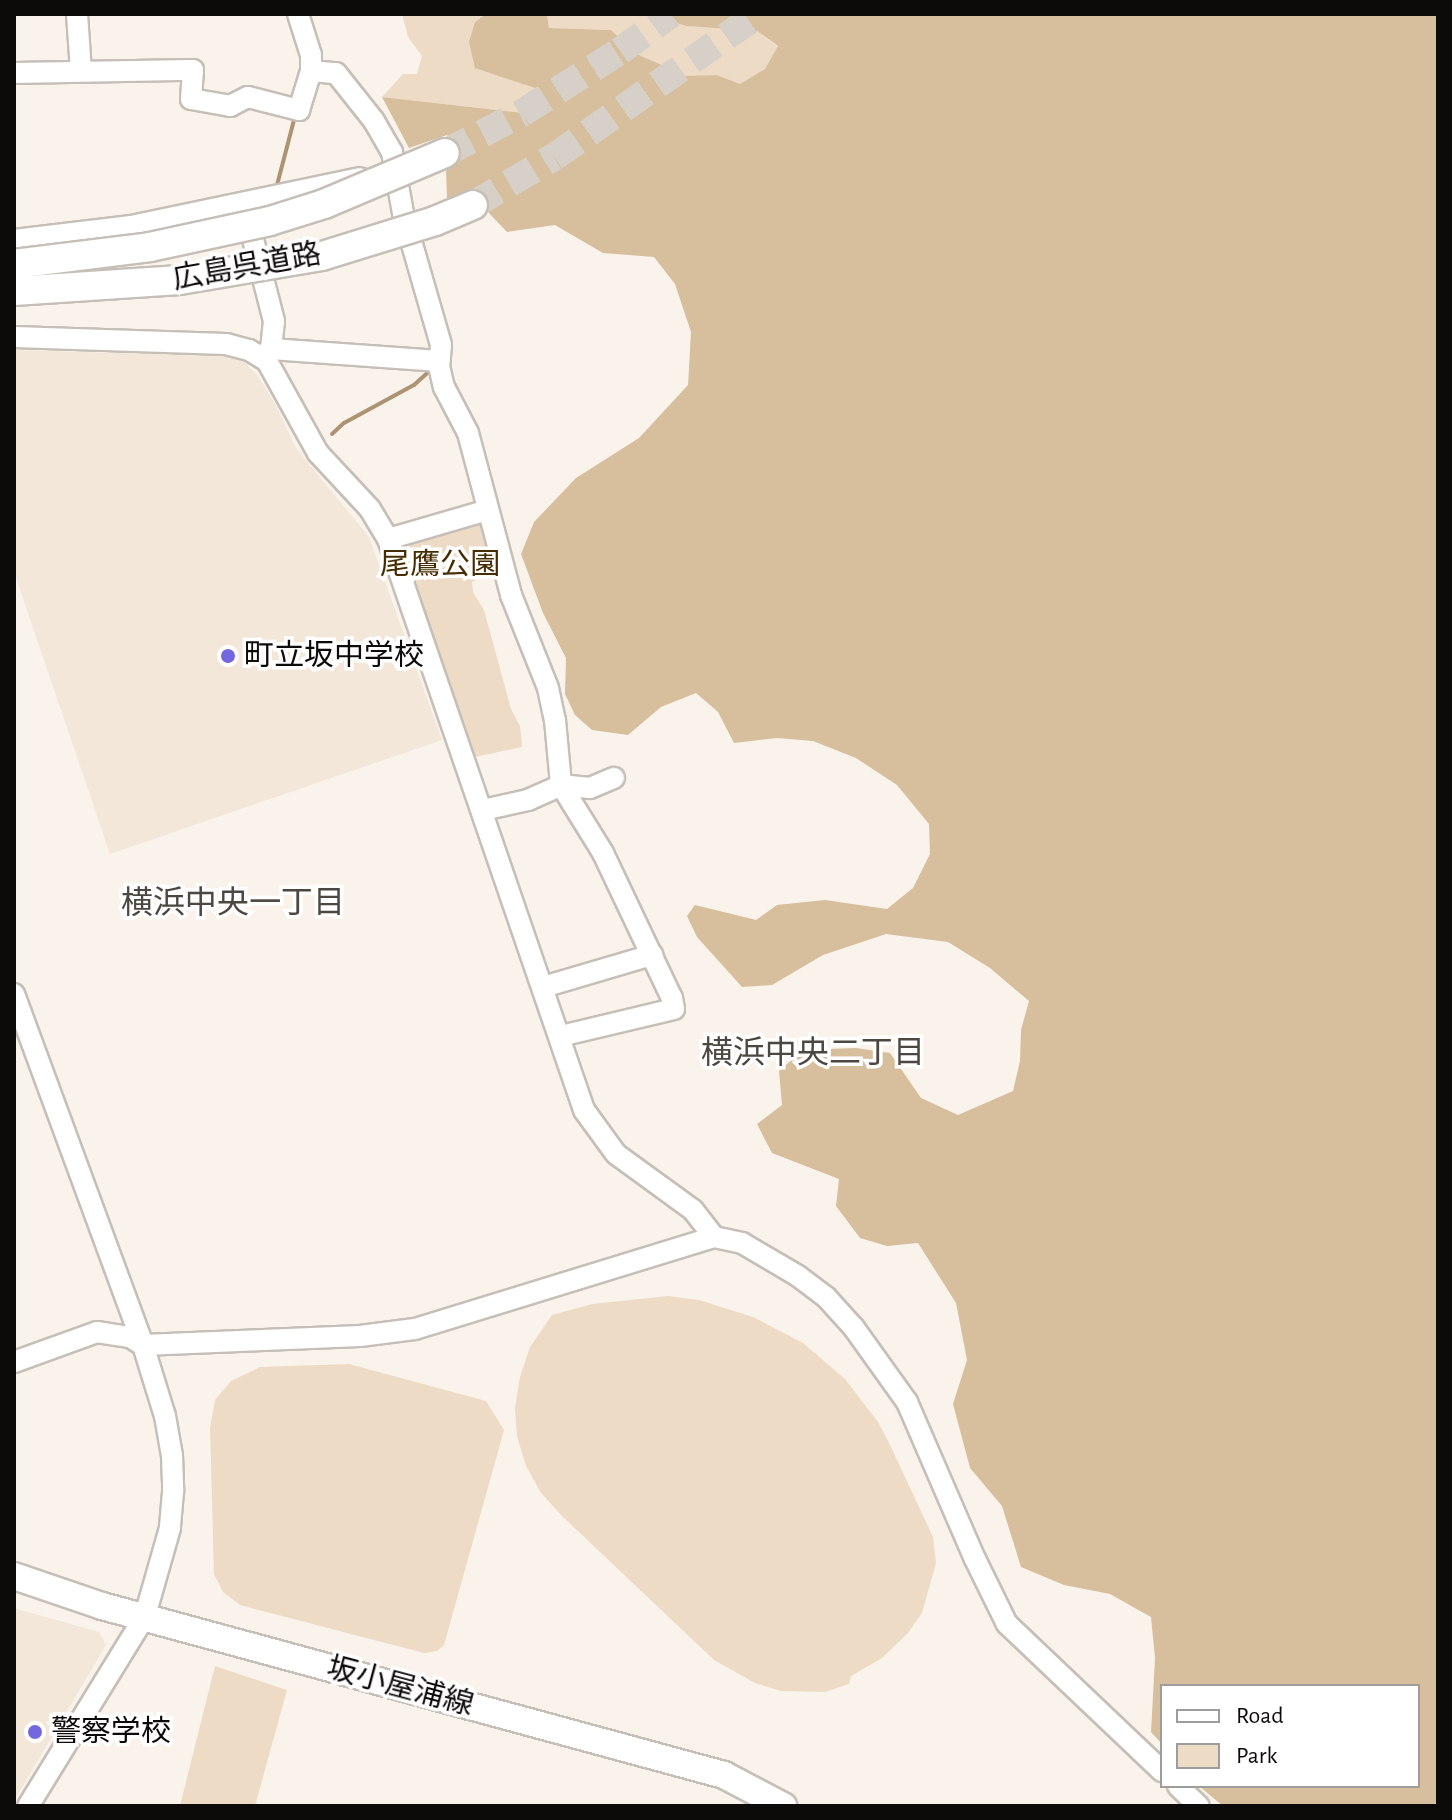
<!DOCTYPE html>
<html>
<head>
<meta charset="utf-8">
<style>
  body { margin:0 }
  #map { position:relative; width:1452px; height:1820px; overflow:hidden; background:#faf3eb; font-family:"Alegreya Sans","Noto Sans JP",sans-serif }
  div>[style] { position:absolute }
  .built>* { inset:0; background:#f3e7d9 }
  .green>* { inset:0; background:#eddbc5 }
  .forest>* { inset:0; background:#d7be9c }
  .stream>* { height:4px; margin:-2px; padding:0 2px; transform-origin:2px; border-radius:2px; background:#ab9373 }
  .highway-tunnel>* { height:28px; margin-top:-14px; transform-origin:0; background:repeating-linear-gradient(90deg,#d6d0c9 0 28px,transparent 0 42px) }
  .roads { filter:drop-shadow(2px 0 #c6bfb7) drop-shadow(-2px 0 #c6bfb7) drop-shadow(0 2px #c6bfb7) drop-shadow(0 -2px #c6bfb7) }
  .minor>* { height:20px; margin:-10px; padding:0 10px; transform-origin:10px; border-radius:10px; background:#fff }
  .major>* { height:26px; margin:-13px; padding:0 13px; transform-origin:13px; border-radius:13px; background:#fff }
  .bridges { filter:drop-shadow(2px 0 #c6bfb7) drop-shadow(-2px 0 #c6bfb7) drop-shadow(0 2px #c6bfb7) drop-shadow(0 -2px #c6bfb7) }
  .highway-bridge>* { height:28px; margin:-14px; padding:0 14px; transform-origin:14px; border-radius:14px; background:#fff }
  .dots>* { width:22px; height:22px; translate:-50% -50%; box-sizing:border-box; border:4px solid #fff; border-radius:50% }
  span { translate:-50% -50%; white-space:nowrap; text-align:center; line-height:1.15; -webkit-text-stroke:7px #fff; paint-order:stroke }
  .street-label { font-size:30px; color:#0d0b09 }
  .park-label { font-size:30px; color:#462c01 }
  .poi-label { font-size:30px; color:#0d0b09 }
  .left { translate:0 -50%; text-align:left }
  .neighbourhood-label { font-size:32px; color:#4c4740 }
  .frame { position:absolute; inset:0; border:16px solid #0d0b09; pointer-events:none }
  .legend { position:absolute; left:1160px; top:1684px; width:260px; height:104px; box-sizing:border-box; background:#fff; border:2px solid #9e9d9d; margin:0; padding:10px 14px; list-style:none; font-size:24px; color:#0d0b09 }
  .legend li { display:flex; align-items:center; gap:16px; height:40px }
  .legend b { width:40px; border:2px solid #9e9d9d }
</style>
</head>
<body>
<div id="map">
  <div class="built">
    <i style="clip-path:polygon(14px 350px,227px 356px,244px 362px,258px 376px,275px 404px,296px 448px,369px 537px,442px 740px,110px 854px,14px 572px)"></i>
    <i style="clip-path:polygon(14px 1608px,99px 1632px,106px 1645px,14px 1801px)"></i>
  </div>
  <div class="green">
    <i style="clip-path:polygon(402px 14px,486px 14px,475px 22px,512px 78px,535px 88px,541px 102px,523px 113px,382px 97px,403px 74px,417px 74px,422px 56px,408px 37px)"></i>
    <i style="clip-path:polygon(547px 14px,648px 14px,686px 26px,757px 31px,778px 47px,765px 69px,740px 84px,717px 75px,686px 77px,637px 54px,611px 30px,549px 28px)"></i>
    <i style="clip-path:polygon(485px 518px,498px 568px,472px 582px,473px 592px,484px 610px,511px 709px,520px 726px,522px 747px,470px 758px,393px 542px)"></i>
    <i style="clip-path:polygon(668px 1296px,699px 1300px,753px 1317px,803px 1343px,845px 1379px,878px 1422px,891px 1447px,933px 1537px,936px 1563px,922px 1613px,908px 1633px,882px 1658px,851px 1676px,849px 1684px,825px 1692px,781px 1691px,755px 1683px,714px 1660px,562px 1516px,541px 1493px,526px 1466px,517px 1436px,515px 1408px,520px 1377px,530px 1347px,552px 1315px,592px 1304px)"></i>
    <i style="clip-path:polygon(349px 1364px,486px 1401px,504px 1430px,444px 1645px,437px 1651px,424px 1653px,240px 1605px,223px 1592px,214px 1574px,210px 1428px,215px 1400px,231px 1381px,260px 1367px)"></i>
    <i style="clip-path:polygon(215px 1666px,287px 1690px,255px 1806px,180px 1806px)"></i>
  </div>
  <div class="forest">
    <i style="clip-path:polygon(486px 14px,547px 14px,549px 28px,611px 30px,637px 54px,686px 76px,717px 75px,740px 84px,765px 69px,778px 46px,757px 31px,686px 26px,648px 14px,1438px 14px,1438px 1806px,1223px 1806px,1199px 1786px,1418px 1786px,1418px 1686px,1162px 1686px,1162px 1744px,1151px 1732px,1155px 1658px,1151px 1617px,1110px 1594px,1064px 1585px,1021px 1567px,1002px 1506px,970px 1468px,953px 1404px,967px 1360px,956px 1303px,918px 1243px,887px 1246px,860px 1238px,836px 1206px,839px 1179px,772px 1153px,757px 1124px,782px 1105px,779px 1071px,803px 1050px,856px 1048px,890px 1053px,921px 1098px,958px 1115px,1013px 1091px,1020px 1061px,1021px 1030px,1029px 1001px,990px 968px,948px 942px,886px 934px,823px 955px,772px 985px,742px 987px,697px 937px,687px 916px,695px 905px,756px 920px,777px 905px,825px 900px,887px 909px,913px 888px,930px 854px,929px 824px,897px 785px,856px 758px,813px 741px,777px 738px,734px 743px,718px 712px,696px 693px,661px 707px,628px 735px,592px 730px,575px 715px,565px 694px,566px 658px,543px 613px,521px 554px,534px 522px,576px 478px,639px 438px,688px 385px,691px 332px,675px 284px,654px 257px,603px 253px,555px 225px,507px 232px,488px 212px,479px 193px,447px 198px,446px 171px,460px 156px,447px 135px,409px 148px,382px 97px,523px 113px,540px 102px,535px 88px,475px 68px,469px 42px,475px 22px)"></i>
  </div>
  <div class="stream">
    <i style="left:276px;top:189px;width:75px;rotate:-75.4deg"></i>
    <i style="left:332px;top:434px;width:16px;rotate:-43deg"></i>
    <i style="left:344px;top:423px;width:80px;rotate:-28.5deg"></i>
    <i style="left:414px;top:385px;width:25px;rotate:-42deg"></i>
  </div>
  <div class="highway-tunnel">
    <i style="left:445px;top:153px;width:87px;rotate:-27.5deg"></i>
    <i style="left:522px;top:113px;width:116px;rotate:-32.3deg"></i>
    <i style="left:620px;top:51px;width:63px;rotate:-36deg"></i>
    <i style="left:473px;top:205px;width:94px;rotate:-30.7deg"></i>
    <i style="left:554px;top:157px;width:249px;rotate:-35deg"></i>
  </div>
  <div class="roads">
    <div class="minor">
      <i style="left:77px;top:14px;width:57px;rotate:86deg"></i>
      <i style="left:311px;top:71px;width:25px;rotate:5deg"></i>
      <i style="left:336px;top:73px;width:61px;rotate:51.6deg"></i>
      <i style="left:374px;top:121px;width:36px;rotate:60deg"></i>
      <i style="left:392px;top:152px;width:62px;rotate:79.8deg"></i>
      <i style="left:403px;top:213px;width:137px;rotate:73.9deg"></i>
      <i style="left:441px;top:345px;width:21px;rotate:95deg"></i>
      <i style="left:439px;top:366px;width:22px;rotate:77deg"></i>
      <i style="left:444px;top:387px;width:52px;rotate:62.4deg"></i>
      <i style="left:468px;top:433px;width:168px;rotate:75.1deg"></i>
      <i style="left:511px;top:595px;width:100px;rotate:68.3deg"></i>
      <i style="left:548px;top:688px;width:33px;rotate:78deg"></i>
      <i style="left:555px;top:720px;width:65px;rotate:84.7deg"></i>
      <i style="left:561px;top:785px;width:80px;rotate:58.3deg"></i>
      <i style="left:603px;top:853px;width:161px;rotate:64.6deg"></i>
      <i style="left:672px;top:998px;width:11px;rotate:80deg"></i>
      <i style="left:674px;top:1009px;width:116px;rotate:166.6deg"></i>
      <i style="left:14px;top:73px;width:179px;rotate:-1deg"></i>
      <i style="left:193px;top:70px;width:29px;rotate:94deg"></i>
      <i style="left:191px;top:99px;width:40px;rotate:10deg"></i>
      <i style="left:230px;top:106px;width:20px;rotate:-27deg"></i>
      <i style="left:248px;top:97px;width:53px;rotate:14.3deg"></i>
      <i style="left:299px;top:110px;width:41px;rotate:-72.9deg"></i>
      <i style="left:311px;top:71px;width:16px;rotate:-90deg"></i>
      <i style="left:311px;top:55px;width:43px;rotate:-107.6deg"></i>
      <i style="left:246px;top:212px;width:113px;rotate:75.6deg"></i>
      <i style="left:274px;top:321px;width:28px;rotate:96deg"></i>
      <i style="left:14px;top:240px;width:118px;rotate:-6.8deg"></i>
      <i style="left:131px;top:226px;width:234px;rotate:-11.8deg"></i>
      <i style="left:14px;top:337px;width:212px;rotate:1.9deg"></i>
      <i style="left:226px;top:344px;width:24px;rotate:15deg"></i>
      <i style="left:249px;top:350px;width:21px;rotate:31deg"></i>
      <i style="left:267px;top:361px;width:105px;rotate:61deg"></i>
      <i style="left:318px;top:453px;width:76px;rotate:47.1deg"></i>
      <i style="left:370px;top:509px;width:35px;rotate:59deg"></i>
      <i style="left:388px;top:539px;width:604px;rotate:71.05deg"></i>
      <i style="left:584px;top:1110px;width:54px;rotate:54deg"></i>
      <i style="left:616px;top:1154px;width:95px;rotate:36deg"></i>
      <i style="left:693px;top:1210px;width:34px;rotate:52deg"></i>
      <i style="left:261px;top:357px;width:13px;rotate:-39deg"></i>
      <i style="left:271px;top:349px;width:169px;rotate:4.1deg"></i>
      <i style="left:388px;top:539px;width:104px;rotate:-16.2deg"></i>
      <i style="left:483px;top:810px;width:46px;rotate:-12.5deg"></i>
      <i style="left:528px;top:800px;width:36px;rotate:-24deg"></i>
      <i style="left:561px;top:785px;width:29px;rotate:6deg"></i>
      <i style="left:590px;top:788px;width:26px;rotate:-23deg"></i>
      <i style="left:543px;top:987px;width:114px;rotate:-16.4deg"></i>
      <i style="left:14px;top:994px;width:374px;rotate:69.8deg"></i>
      <i style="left:143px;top:1345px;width:74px;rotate:72.8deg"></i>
      <i style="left:165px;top:1416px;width:40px;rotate:80deg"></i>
      <i style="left:172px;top:1455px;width:37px;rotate:88deg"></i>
      <i style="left:173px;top:1492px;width:36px;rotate:95deg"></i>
      <i style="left:170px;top:1528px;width:91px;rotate:105.9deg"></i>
      <i style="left:145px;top:1616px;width:223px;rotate:121.6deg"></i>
      <i style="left:14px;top:1362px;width:88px;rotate:-19.9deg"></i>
      <i style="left:97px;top:1332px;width:33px;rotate:9deg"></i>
      <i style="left:130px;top:1337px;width:15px;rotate:32deg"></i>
      <i style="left:143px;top:1345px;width:217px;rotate:-2.4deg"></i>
      <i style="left:360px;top:1336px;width:55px;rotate:-7.3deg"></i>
      <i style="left:415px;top:1329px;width:313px;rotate:-17.1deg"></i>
      <i style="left:714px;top:1237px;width:29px;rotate:12deg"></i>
      <i style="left:742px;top:1243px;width:65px;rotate:30.5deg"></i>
      <i style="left:798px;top:1276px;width:35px;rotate:37deg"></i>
      <i style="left:826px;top:1297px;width:42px;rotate:47.9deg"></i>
      <i style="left:854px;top:1328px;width:91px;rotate:54.4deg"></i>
      <i style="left:907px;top:1402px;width:171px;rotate:66.6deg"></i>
      <i style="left:975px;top:1559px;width:72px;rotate:63.8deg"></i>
      <i style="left:1007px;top:1624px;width:214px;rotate:43.5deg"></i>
      <i style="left:1178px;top:1786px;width:29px;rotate:44deg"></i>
    </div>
    <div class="major">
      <i style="left:14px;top:1576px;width:93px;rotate:18.8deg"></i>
      <i style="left:102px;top:1606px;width:645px;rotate:15.2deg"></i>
      <i style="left:724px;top:1775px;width:67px;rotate:27.7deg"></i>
    </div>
  </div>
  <div class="bridges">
    <div class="highway-bridge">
      <i style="left:14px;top:264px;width:137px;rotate:-7.1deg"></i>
      <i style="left:150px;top:247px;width:123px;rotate:-12.2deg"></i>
      <i style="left:270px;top:221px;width:57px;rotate:-17.5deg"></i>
      <i style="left:324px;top:204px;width:131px;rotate:-22.9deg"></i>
      <i style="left:14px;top:291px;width:166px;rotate:-3.8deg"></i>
      <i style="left:180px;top:280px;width:144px;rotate:-9.6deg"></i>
      <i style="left:322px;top:256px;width:118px;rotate:-17.2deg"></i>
      <i style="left:435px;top:221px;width:41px;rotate:-22.8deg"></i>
    </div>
  </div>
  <div class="dots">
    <i style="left:228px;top:656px;background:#7366e0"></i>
    <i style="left:35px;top:1732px;background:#7366e0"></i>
  </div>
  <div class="street-label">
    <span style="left:247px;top:267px;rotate:-10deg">広島呉道路</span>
    <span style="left:400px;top:1687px;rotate:15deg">坂小屋浦線</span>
  </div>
  <div class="park-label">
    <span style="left:440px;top:565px">尾鷹公園</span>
  </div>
  <div class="poi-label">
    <span class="left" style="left:244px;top:656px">町立坂中学校</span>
    <span class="left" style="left:51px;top:1732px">警察学校</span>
  </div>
  <div class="neighbourhood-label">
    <span style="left:233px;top:903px">横浜中央一丁目</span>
    <span style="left:813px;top:1053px">横浜中央二丁目</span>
  </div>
  <div class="frame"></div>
  <ul class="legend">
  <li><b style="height:10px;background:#fff"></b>Road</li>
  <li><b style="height:22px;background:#eddbc5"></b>Park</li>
  </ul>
</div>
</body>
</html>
